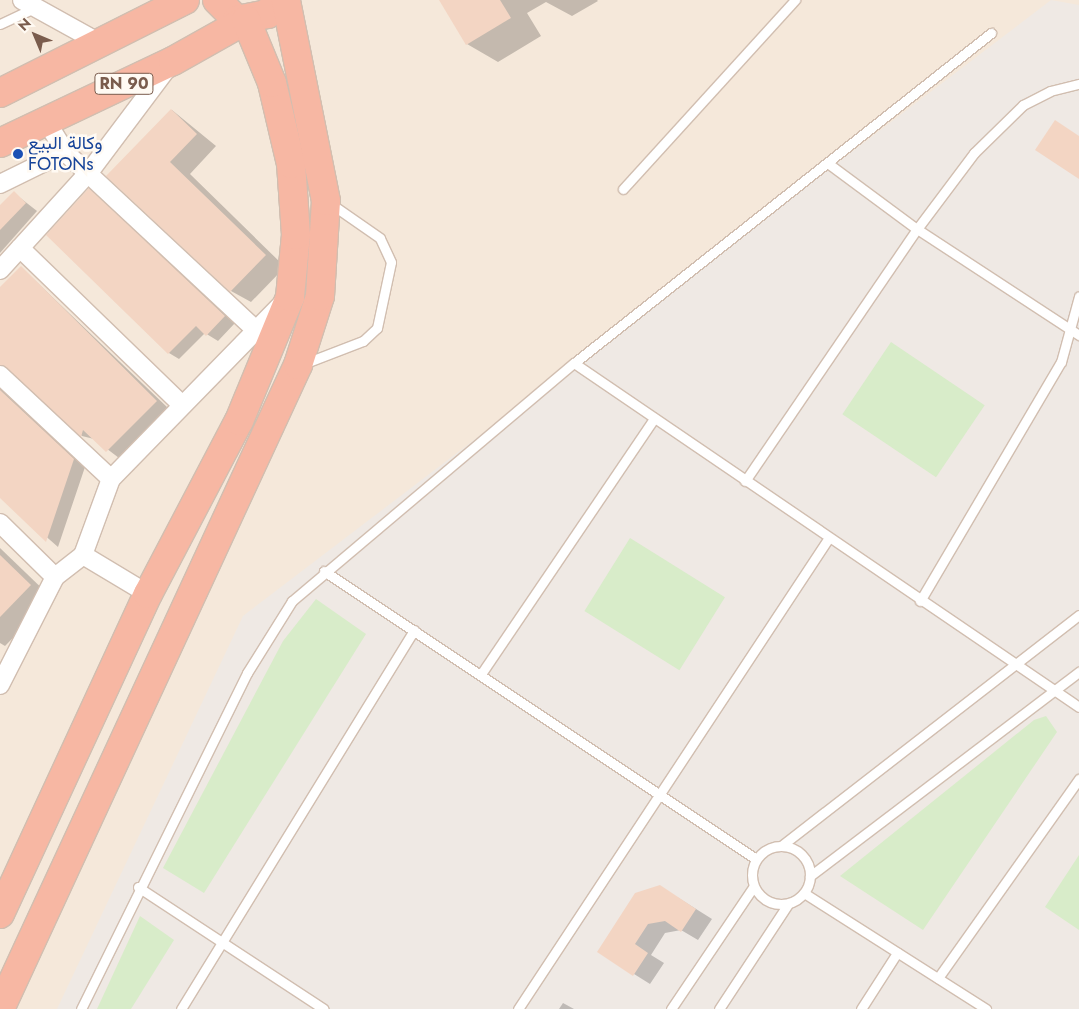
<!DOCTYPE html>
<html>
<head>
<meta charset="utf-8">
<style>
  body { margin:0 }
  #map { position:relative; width:1079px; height:1009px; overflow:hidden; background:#fdf6ec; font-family:Jost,Vazirmatn,sans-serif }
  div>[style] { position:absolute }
  .residential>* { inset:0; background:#f5e8da; transform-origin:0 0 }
  .industrial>* { inset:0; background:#efe9e4 }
  .green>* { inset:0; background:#d8ecc9; transform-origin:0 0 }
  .shadow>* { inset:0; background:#0003 }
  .building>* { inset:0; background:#f3d5c3 }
  .roads { filter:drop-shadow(1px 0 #d1beb0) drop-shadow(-1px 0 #d1beb0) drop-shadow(0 1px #d1beb0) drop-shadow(0 -1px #d1beb0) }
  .lane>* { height:9px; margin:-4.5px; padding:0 4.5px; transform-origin:4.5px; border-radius:4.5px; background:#fff }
  .lane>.ring { margin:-4.5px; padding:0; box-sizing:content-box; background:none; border:9px solid #fff; border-radius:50% }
  .street>* { height:18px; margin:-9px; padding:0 9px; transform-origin:9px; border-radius:9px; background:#fff }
  .highway>* { height:28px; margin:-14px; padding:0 14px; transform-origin:14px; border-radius:14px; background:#f7b7a3 }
  .dots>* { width:14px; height:14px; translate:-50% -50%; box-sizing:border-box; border:2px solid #fffaf3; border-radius:50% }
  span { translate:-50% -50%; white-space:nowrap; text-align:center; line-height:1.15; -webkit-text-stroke:5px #fffaf3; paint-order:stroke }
  .shield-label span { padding:1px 4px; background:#fffaf3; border:1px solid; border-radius:4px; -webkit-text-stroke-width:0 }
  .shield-label { font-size:16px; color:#7a5c4d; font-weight:700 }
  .transit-label { font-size:18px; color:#164399 }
  .left { translate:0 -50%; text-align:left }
  .north { position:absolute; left:10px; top:10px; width:50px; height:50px; -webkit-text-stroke:4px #fffaf3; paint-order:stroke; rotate:315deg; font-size:14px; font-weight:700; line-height:20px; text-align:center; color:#7a5c4d }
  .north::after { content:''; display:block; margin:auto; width:18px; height:22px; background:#7a5c4d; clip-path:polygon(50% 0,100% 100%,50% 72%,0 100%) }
</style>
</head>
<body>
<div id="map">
  <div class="residential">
    <i style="left:0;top:0;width:1079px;height:1009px"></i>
  </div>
  <div class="industrial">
    <i style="clip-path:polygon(1051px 0,1079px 5px,1079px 1009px,57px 1009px,243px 616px)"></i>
  </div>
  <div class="green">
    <i style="left:891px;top:342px;width:113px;height:87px;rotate:34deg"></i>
    <i style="left:630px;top:538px;width:112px;height:86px;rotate:32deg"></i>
    <i style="clip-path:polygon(316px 599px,366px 634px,204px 893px,163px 868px,283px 641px)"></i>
    <i style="clip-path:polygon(1046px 716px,1057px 732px,923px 930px,840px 876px,1034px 720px)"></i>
    <i style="clip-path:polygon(1079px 855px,1079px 930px,1045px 907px)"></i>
    <i style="clip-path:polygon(140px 916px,174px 940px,131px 1009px,97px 1009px)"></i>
  </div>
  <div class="shadow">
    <i style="clip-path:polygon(440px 0,597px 0,598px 1px,572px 16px,546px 2px,527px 13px,541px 36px,498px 62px,467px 44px)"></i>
    <i style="clip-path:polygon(172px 110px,216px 146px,190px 174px,285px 267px,251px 302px,231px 291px,108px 176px)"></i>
    <i style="clip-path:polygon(89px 190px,235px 323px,218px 341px,205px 333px,179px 359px,169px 353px)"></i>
    <i style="clip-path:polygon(14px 193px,37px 211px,0 253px,0 207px)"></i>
    <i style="clip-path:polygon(21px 267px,168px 408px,119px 458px,94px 439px,82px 436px,16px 374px,85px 467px,58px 547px,0 496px,0 289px)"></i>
    <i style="clip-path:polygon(0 548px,52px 598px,5px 646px,0 643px)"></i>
    <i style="clip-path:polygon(677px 897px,712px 919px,698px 940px,681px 930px,665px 933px,651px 955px,664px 963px,650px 984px,599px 952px)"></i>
    <i style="clip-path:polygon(563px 1003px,574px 1009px,559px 1009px)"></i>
  </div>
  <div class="building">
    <i style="clip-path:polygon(439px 0,500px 0,511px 18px,466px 45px)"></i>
    <i style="clip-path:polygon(171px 109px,197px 134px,170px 162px,266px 255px,230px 292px,106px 176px)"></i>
    <i style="clip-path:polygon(1055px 120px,1079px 136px,1079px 179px,1035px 150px)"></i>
    <i style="clip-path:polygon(89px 188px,225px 316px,206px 336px,196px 326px,168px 354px,46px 235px)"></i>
    <i style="clip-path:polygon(14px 191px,26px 203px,0 230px,0 205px)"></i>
    <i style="clip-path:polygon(21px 266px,157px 401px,106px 452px,83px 430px,81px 437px,0 365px,0 287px)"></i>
    <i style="clip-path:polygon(0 390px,74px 459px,46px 542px,0 498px)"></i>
    <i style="clip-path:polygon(0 555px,31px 585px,0 617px)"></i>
    <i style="clip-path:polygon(660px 885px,696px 909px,681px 932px,665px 921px,648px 924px,635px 944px,648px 953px,633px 976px,597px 952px,635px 893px)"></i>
  </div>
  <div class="roads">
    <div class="lane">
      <i style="left:0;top:24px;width:38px;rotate:-25deg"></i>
      <i style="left:829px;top:164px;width:109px;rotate:36.5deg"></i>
      <i style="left:917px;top:229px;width:194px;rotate:33.2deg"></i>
      <i style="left:623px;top:189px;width:256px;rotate:-47.7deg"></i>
      <i style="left:574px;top:363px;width:611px;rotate:34.26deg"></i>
      <i style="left:303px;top:364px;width:64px;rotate:-21deg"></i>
      <i style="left:363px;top:341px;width:19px;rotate:-43deg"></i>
      <i style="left:377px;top:328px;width:67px;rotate:-78deg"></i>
      <i style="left:391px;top:262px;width:26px;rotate:-115deg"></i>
      <i style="left:380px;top:238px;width:60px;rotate:-145.2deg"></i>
      <i style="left:745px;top:481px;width:305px;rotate:-55.7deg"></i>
      <i style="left:917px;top:229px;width:95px;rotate:-53.1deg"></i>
      <i style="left:974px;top:153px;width:69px;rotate:-44.4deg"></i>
      <i style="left:1023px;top:105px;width:30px;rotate:-27deg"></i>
      <i style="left:1050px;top:91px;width:30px;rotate:-14deg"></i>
      <i style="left:324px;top:571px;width:519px;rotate:33.69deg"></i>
      <i style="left:920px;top:601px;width:277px;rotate:-59.5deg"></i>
      <i style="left:1061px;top:362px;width:68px;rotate:-74.7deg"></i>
      <i style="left:481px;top:674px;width:309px;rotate:-55.9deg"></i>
      <i style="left:781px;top:846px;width:377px;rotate:-37.8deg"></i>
      <i class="ring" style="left:752px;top:846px;width:49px;height:49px"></i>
      <i style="left:810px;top:876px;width:338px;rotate:-37.2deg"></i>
      <i style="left:138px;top:887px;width:222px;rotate:33.3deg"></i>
      <i style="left:804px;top:893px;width:216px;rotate:32.5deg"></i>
      <i style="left:938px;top:978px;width:244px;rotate:-54.7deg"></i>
      <i style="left:81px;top:1009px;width:375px;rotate:-63.7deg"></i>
      <i style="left:247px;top:673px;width:85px;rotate:-58deg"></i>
      <i style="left:292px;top:601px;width:369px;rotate:-40.2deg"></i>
      <i style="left:574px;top:363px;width:532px;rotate:-38.36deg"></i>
      <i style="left:181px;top:1009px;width:445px;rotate:-58.4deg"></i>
      <i style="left:518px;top:1009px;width:563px;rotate:-56.59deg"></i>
      <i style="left:671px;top:1009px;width:148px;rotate:-56deg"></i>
      <i style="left:719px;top:1009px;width:126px;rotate:-56.7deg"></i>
      <i style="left:861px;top:1009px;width:67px;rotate:-57.3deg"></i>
    </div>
    <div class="street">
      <i style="left:22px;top:0;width:89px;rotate:28.9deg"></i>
      <i style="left:46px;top:121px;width:36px;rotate:58deg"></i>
      <i style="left:65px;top:152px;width:260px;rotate:43deg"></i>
      <i style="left:0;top:184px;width:72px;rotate:-26.2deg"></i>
      <i style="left:20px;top:248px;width:226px;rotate:44.1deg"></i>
      <i style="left:0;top:270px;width:134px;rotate:-47.7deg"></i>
      <i style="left:90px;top:171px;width:130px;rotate:-53.1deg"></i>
      <i style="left:0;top:375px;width:152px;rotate:43.1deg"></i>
      <i style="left:0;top:523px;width:77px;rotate:44.5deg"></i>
      <i style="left:83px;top:555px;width:81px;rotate:-69.8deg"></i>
      <i style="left:111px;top:479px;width:246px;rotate:-45.7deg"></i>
      <i style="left:0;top:685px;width:121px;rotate:-63deg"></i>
      <i style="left:55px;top:577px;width:36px;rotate:-38deg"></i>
      <i style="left:83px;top:555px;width:76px;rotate:31deg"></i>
    </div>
    <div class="highway">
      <i style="left:217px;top:0;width:28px;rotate:45deg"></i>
      <i style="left:237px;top:20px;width:31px;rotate:-11deg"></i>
      <i style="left:267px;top:14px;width:18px;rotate:-49deg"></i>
      <i style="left:0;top:93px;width:207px;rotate:-26.7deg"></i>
      <i style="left:0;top:143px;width:191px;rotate:-25.4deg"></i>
      <i style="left:173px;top:61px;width:84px;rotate:-29.3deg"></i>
      <i style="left:0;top:914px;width:353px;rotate:-65.2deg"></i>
      <i style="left:148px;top:594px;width:195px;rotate:-62.3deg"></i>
      <i style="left:239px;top:421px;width:134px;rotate:-67.6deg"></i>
      <i style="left:290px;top:297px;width:62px;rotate:-84.5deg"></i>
      <i style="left:296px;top:235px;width:71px;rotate:-94deg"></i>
      <i style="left:291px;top:164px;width:83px;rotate:-103.2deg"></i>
      <i style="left:272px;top:83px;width:68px;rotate:-112.4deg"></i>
      <i style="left:0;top:1009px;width:710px;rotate:-65.17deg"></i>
      <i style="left:298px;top:365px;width:72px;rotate:-72.3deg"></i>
      <i style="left:320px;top:296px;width:95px;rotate:-86.4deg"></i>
      <i style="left:326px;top:201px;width:205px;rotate:-101.3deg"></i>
    </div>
  </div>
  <div class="dots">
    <i style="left:18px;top:154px;background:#1a4fb4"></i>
  </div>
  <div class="shield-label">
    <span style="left:124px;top:84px">RN 90</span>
  </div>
  <div class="transit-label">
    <span class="left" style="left:28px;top:154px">وكالة البيع<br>FOTONs</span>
  </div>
  <div class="north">N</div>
</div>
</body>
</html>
